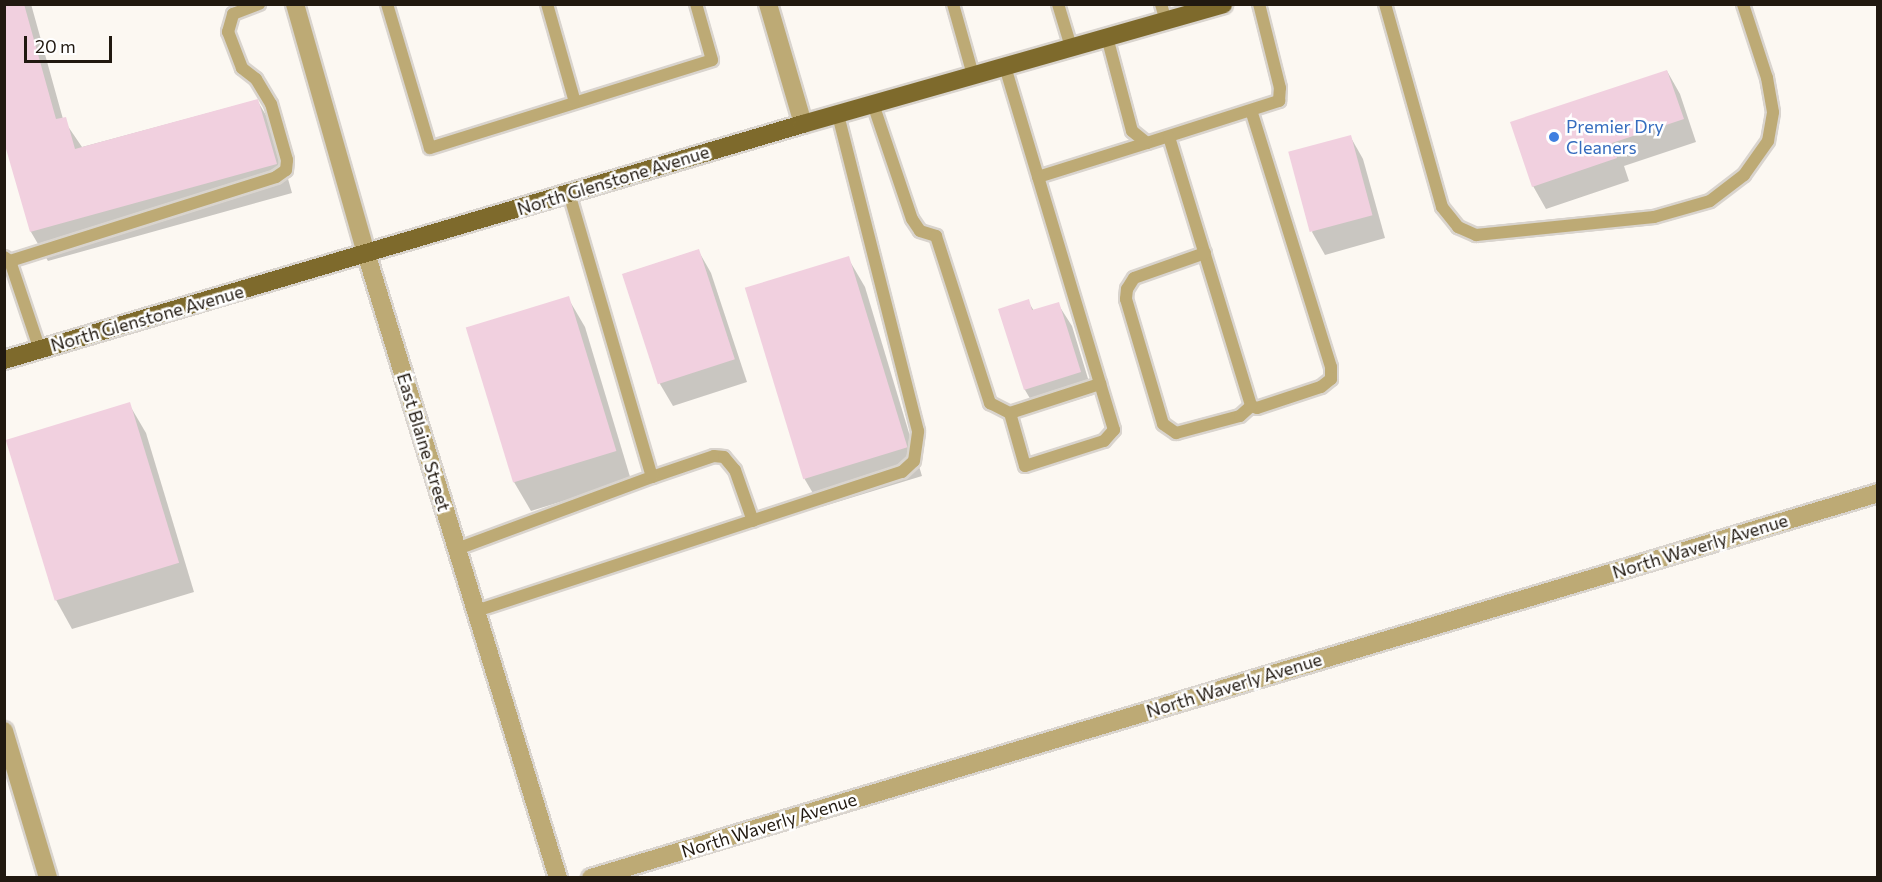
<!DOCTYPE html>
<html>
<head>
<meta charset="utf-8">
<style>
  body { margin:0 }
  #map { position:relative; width:1882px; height:882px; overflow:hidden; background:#fcf8f2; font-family:Commissioner,sans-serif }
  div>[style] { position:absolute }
  .shadow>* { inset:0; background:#0003 }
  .building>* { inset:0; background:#f1d0df; transform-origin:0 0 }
  .roads { filter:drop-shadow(2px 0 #d9d4ce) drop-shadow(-2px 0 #d9d4ce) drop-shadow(0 2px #d9d4ce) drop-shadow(0 -2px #d9d4ce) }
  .service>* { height:12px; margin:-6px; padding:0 6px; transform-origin:6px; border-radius:6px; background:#bdaa75 }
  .minor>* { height:18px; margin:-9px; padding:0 9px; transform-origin:9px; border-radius:9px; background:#bdaa75 }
  .tertiary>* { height:18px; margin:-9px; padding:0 9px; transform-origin:9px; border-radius:9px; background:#bdaa75 }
  .primary>* { height:18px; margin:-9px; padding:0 9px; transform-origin:9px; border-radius:9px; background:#7e6a2c }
  .dots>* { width:16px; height:16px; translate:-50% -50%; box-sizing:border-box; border:3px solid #fff; border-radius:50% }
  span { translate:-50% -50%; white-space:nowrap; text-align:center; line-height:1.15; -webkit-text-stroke:5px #fff; paint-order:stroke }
  .shop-label { font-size:18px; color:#366cbe }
  .left { translate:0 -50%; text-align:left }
  .street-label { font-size:18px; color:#211910 }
  .frame { position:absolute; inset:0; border:6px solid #211910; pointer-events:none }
  .scale { position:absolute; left:24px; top:36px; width:88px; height:27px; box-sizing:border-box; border:3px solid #211910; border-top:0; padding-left:8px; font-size:18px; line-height:21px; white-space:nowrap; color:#211910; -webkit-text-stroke:4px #fff; paint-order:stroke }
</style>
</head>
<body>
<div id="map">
  <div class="shadow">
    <i style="clip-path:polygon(4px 4px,31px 4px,63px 119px,82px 147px,257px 100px,274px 129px,292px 193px,48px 261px,31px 232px)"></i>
    <i style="clip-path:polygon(1667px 71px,1680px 94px,1696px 142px,1624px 166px,1629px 181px,1546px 209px,1533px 186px)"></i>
    <i style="clip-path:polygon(1350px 136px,1363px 159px,1385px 238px,1325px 255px,1312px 232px)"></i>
    <i style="clip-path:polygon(698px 250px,711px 273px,747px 382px,673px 406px,660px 384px,624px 274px)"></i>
    <i style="clip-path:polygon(848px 258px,865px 287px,922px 476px,821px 507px,804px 478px,746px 289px)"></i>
    <i style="clip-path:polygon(568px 298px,585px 327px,631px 480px,531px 511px,514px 482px,468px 329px)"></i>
    <i style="clip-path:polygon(1028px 301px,1034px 311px,1058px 304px,1072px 326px,1093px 395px,1038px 412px,1025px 390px,1000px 310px)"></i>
    <i style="clip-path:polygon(129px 404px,146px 433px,194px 592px,72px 629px,56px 600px)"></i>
  </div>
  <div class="building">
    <i style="clip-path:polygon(4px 4px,24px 4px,56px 119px,66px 117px,75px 149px,258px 99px,277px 164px,30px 232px,4px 142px)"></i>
    <i style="clip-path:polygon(1667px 70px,1684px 119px,1612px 143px,1617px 158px,1532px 187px,1510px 122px)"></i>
    <i style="left:1351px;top:135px;width:83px;height:65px;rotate:75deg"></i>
    <i style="left:699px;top:249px;width:116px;height:81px;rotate:72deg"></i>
    <i style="left:849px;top:256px;width:200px;height:109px;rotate:73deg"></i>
    <i style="left:569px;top:296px;width:162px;height:108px;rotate:73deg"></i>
    <i style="clip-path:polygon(1029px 299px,1032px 310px,1059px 302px,1081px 372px,1024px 390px,998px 309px)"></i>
    <i style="left:130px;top:402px;width:168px;height:130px;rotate:73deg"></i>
  </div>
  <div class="roads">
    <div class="service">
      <i style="left:387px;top:4px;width:150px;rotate:73.4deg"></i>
      <i style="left:430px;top:148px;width:295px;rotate:-17.3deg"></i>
      <i style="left:712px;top:60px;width:58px;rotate:-105.9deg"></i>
      <i style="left:547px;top:4px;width:102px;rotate:74.1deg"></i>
      <i style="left:953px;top:4px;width:74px;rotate:74.3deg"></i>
      <i style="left:1058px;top:4px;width:45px;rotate:73.2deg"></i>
      <i style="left:1161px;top:4px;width:18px;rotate:74deg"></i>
      <i style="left:1385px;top:4px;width:211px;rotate:74.3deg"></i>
      <i style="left:1442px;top:207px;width:26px;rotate:51deg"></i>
      <i style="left:1458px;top:227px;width:20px;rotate:24deg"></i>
      <i style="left:1476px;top:235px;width:179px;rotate:-5.8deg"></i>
      <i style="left:1654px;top:217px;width:58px;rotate:-15.9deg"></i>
      <i style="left:1710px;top:201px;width:43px;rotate:-37.4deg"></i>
      <i style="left:1744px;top:175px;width:42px;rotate:-54.8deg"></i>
      <i style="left:1768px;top:141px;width:29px;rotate:-80deg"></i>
      <i style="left:1773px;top:112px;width:35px;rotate:-100deg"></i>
      <i style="left:1767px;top:78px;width:78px;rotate:-108deg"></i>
      <i style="left:1107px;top:37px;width:97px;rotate:75.1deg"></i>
      <i style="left:1132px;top:131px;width:19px;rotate:39deg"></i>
      <i style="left:1147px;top:143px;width:139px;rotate:-17.7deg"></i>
      <i style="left:1279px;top:101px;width:13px;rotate:-86deg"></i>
      <i style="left:1280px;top:88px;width:87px;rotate:-104deg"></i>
      <i style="left:873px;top:104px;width:121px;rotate:71.3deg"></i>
      <i style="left:912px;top:219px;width:14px;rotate:56deg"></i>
      <i style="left:920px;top:231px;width:17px;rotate:17deg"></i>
      <i style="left:936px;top:236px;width:176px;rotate:72.1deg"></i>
      <i style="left:990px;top:403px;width:22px;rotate:27deg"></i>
      <i style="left:1010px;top:413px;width:55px;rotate:74.2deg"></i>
      <i style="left:1025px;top:466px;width:83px;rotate:-17.6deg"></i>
      <i style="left:1104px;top:441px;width:15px;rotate:-48deg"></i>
      <i style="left:1114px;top:430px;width:380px;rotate:-106.7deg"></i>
      <i style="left:1169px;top:137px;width:281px;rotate:73deg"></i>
      <i style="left:1251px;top:406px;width:6px;rotate:18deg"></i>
      <i style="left:1257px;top:408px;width:67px;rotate:-18.2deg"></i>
      <i style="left:1321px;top:387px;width:13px;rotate:-39deg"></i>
      <i style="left:1331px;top:379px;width:12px;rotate:-90deg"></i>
      <i style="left:1331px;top:367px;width:266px;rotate:-107.3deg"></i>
      <i style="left:1038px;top:177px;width:114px;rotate:-17.3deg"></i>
      <i style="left:1205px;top:253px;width:75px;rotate:160.6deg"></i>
      <i style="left:1134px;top:278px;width:13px;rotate:122deg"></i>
      <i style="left:1127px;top:289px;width:10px;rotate:96deg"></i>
      <i style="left:1126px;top:299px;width:130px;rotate:73.5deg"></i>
      <i style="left:1163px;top:424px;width:16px;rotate:35deg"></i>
      <i style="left:1176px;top:433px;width:66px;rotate:-14.9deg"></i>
      <i style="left:1240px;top:416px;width:15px;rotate:-42deg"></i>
      <i style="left:4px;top:257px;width:7px;rotate:34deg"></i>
      <i style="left:10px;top:261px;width:94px;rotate:71.4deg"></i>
      <i style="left:10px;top:261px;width:279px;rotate:-17.5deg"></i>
      <i style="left:276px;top:177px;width:12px;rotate:-35deg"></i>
      <i style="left:286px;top:170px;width:10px;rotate:-84deg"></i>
      <i style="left:287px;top:160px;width:58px;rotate:-105.9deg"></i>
      <i style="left:271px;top:104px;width:29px;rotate:-121deg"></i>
      <i style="left:256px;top:79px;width:18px;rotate:-142deg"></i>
      <i style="left:242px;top:68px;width:39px;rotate:-111deg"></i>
      <i style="left:228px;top:32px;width:19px;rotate:-74deg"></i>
      <i style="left:233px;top:14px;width:28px;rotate:-21deg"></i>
      <i style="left:1010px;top:413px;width:95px;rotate:-17.9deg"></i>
      <i style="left:652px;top:477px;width:65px;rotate:-18.7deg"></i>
      <i style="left:714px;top:456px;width:10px;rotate:6deg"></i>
      <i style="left:724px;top:457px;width:17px;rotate:50deg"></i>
      <i style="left:735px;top:470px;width:54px;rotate:70.6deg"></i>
      <i style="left:457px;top:549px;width:208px;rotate:-20.3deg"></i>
      <i style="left:652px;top:477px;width:296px;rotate:-106.3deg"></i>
      <i style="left:476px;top:611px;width:448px;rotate:-18.1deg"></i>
      <i style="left:902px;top:472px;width:16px;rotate:-43deg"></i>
      <i style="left:914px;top:461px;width:30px;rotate:-82deg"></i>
      <i style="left:918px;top:431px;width:327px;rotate:-104.2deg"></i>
    </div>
    <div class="minor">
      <i style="left:768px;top:4px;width:125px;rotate:73.7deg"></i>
      <i style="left:366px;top:253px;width:654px;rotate:72.92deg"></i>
      <i style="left:591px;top:878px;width:1343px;rotate:-16.65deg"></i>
    </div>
    <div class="tertiary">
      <i style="left:295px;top:4px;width:259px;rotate:74.1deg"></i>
      <i style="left:4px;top:731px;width:153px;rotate:73.3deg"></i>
    </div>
    <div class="primary">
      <i style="left:4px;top:360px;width:833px;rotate:-16.46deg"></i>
      <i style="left:803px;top:124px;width:437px;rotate:-15.9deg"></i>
    </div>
  </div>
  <div class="dots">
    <i style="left:1554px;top:137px;background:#3f7fe0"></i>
  </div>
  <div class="shop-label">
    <span class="left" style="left:1566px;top:137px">Premier Dry<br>Cleaners</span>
  </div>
  <div class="street-label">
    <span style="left:613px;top:180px;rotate:-17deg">North Glenstone Avenue</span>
    <span style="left:147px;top:318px;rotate:-16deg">North Glenstone Avenue</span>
    <span style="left:424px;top:442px;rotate:73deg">East Blaine Street</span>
    <span style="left:1700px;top:546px;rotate:-17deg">North Waverly Avenue</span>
    <span style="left:1234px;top:685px;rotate:-17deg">North Waverly Avenue</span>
    <span style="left:769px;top:825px;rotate:-17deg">North Waverly Avenue</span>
  </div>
  <div class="frame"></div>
  <div class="scale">20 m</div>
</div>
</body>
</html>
